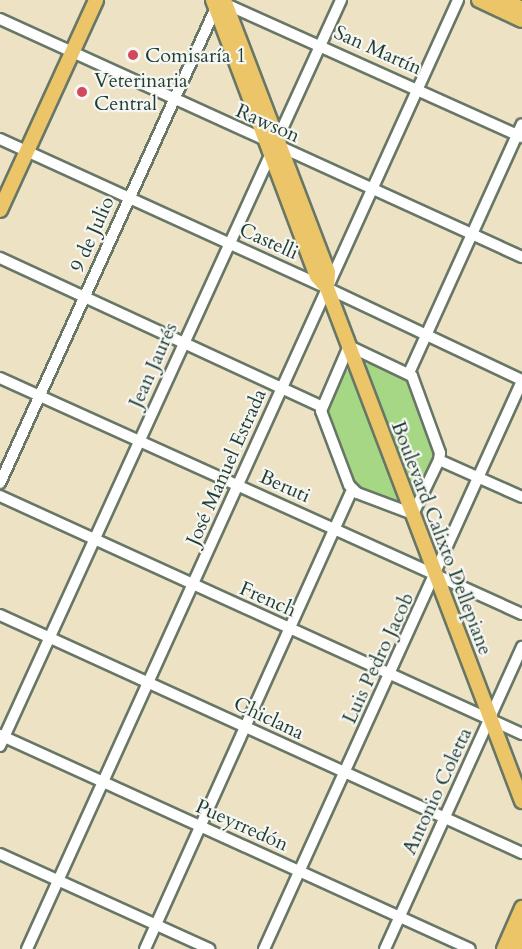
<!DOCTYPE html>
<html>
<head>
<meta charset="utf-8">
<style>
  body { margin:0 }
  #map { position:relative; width:522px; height:949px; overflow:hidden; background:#eee2c5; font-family:Cardo,serif }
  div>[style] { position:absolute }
  .green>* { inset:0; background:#a6d785 }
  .roads { filter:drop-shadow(2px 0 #677767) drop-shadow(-2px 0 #677767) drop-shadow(0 2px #677767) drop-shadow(0 -2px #677767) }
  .minor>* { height:10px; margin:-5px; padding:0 5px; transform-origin:5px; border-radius:5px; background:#fff }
  .major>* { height:14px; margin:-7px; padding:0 7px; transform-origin:7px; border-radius:7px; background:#ecc569 }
  .dots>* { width:16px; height:16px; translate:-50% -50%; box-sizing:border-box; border:3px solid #f6f6f2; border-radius:50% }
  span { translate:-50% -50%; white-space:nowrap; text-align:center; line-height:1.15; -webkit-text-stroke:4.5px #f6f6f2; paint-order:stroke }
  .street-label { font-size:20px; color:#1f3d34 }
  .poi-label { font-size:20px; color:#1f3d34 }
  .left { translate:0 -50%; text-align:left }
</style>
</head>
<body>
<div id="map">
  <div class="green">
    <i style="clip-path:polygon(370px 361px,409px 382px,435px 449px,435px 458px,416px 493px,410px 490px,364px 367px)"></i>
    <i style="clip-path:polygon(351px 370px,401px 497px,396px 503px,357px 485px,352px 480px,326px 410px,344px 371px)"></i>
  </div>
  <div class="roads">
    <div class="minor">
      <i style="left:0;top:19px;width:574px;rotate:24.51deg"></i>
      <i style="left:0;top:139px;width:359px;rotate:24.5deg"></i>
      <i style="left:327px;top:288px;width:216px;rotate:25.3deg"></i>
      <i style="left:0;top:258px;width:353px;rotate:24.8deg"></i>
      <i style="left:349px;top:346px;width:70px;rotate:25.5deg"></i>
      <i style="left:412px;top:376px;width:82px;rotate:70deg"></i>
      <i style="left:440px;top:453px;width:7px;rotate:98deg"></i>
      <i style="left:439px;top:460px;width:60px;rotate:115.7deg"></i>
      <i style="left:413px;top:514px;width:60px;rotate:-159.4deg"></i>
      <i style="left:357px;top:493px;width:11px;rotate:-135deg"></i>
      <i style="left:349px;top:485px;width:79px;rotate:-110.7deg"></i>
      <i style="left:321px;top:411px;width:71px;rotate:-66.7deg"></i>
      <i style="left:409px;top:373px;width:273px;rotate:-65.6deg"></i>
      <i style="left:0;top:378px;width:573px;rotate:24.33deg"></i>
      <i style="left:439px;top:460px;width:91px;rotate:24deg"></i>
      <i style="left:0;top:483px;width:529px;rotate:-65.57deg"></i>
      <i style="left:219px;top:1px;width:332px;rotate:24.2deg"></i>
      <i style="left:0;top:496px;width:574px;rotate:24.51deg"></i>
      <i style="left:0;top:615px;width:574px;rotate:24.51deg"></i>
      <i style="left:0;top:735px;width:516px;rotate:24.48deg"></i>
      <i style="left:0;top:746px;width:820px;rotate:-65.43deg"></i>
      <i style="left:0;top:854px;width:230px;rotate:24.4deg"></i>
      <i style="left:27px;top:949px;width:1042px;rotate:-65.57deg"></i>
      <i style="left:145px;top:949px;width:504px;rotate:-65.73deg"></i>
      <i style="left:264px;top:949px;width:624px;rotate:-65.57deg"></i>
      <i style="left:385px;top:949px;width:332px;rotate:-65.6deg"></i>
    </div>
    <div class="major">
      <i style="left:213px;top:0;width:295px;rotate:69.4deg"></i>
      <i style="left:317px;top:276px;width:16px;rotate:50deg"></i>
      <i style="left:327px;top:288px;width:549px;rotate:69.19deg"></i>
      <i style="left:224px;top:0;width:291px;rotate:69.1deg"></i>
      <i style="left:328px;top:272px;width:16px;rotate:94deg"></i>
      <i style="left:479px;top:0;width:47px;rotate:24.9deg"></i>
      <i style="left:502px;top:0;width:22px;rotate:24deg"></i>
      <i style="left:0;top:210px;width:231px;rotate:-65.4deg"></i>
      <i style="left:504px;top:949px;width:45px;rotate:-66.3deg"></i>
      <i style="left:514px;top:949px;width:19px;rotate:-65deg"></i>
    </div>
  </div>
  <div class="dots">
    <i style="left:133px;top:55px;background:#d1495b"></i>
    <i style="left:82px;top:92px;background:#d1495b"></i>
  </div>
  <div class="street-label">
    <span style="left:378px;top:50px;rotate:24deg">San Martín</span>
    <span style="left:268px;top:123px;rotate:24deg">Rawson</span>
    <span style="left:92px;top:234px;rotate:-66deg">9 de Julio</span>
    <span style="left:269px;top:241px;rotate:24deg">Castelli</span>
    <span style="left:153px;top:365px;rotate:-66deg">Jean Jaurés</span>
    <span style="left:226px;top:467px;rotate:-66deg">José Manuel Estrada</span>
    <span style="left:285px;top:486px;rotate:24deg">Beruti</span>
    <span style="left:442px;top:538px;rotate:69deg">Boulevard Calixto Dellepiane</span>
    <span style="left:268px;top:599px;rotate:24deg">French</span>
    <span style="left:378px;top:658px;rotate:-65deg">Luis Pedro Jacob</span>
    <span style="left:269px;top:718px;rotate:25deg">Chiclana</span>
    <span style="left:437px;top:791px;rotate:-65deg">Antonio Coletta</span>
    <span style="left:242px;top:825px;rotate:24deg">Pueyrredón</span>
  </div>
  <div class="poi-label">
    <span class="left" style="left:145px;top:55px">Comisaría 1</span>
    <span class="left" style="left:94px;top:92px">Veterinaria<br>Central</span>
  </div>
</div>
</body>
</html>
